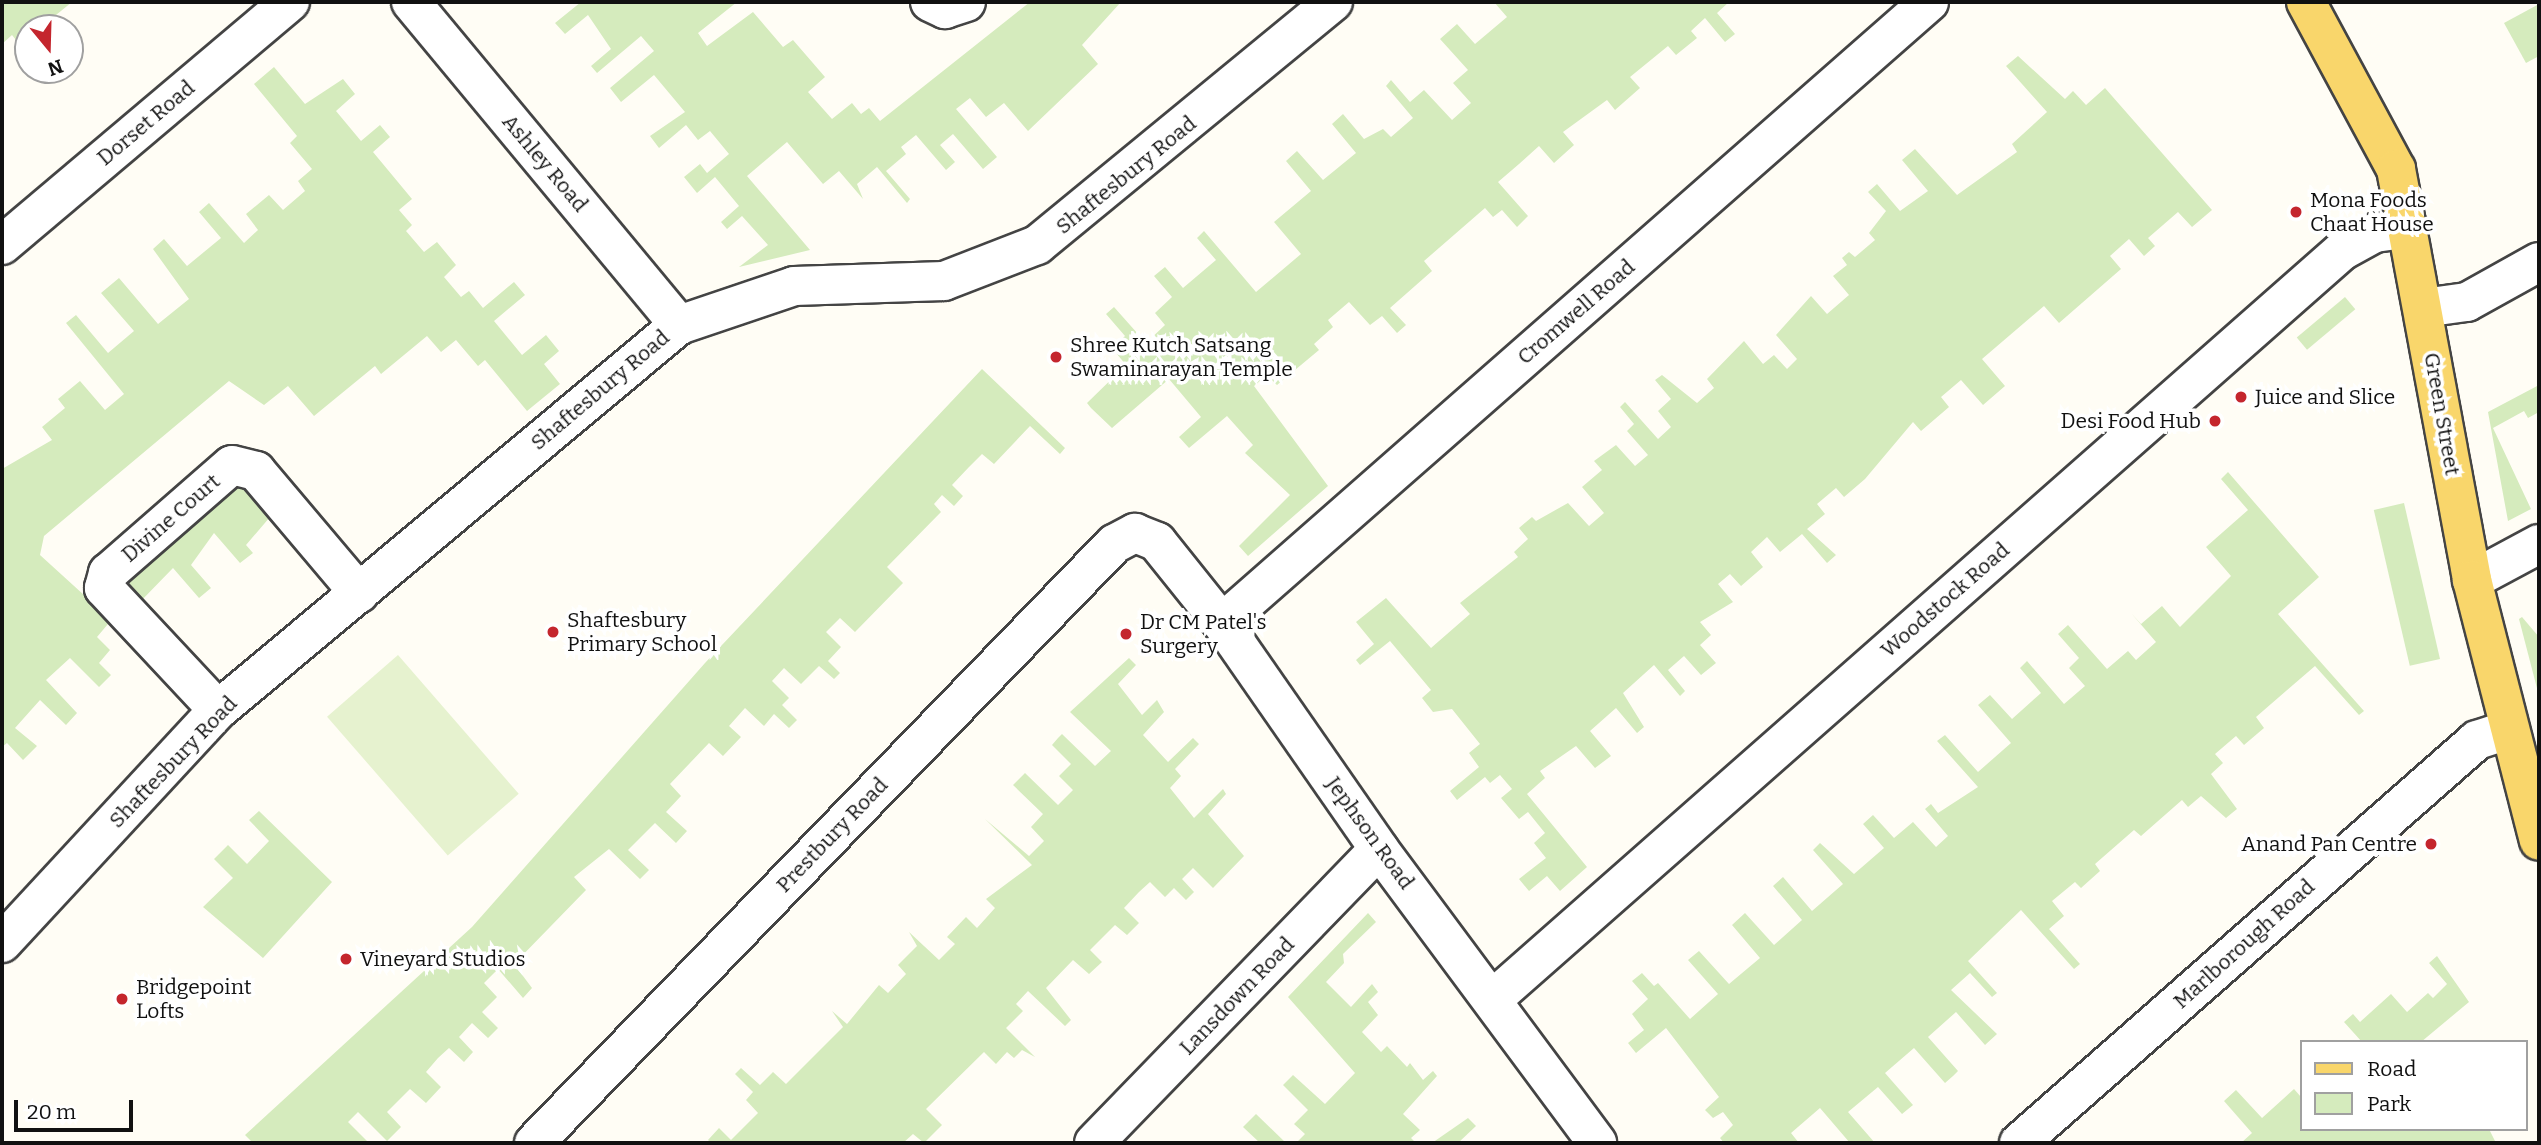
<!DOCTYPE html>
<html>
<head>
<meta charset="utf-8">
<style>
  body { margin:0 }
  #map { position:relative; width:2541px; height:1145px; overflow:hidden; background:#fffdf5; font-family:Bitter,serif }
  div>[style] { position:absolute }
  .green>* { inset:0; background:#d5ebbd; transform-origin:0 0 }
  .pitch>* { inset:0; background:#e6f2cf; transform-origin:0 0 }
  .roads { filter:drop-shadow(2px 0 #444) drop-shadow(-2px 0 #444) drop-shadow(0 2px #444) drop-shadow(0 -2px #444) }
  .minor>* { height:38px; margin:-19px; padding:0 19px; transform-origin:19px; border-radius:19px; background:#fff }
  .major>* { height:38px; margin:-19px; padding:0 19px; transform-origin:19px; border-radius:19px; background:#f9d66b }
  .dots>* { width:19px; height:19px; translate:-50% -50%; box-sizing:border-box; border:4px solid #fff; border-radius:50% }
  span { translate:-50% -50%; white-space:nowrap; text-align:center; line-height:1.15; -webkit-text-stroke:7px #fff; paint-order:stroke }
  .street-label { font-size:21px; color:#111 }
  .poi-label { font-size:21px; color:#111 }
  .left { translate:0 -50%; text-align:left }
  .right { translate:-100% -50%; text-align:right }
  .frame { position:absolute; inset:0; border:4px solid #111; pointer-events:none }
  .legend { position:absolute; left:2300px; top:1040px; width:228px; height:91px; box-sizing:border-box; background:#fff; border:2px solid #a0a0a0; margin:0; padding:9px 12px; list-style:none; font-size:21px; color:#111 }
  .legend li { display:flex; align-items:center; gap:14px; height:35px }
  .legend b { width:35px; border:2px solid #a0a0a0 }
  .north { position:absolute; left:14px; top:14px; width:70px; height:70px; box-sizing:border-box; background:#fff; border:2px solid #a0a0a0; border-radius:50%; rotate:161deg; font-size:19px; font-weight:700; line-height:28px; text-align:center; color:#111 }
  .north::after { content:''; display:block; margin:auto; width:24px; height:32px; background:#c4262e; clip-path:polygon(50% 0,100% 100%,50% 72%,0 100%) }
  .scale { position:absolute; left:14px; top:1100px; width:119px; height:32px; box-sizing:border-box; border:4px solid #111; border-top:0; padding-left:9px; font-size:21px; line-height:24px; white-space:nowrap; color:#111; -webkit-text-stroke:5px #fff; paint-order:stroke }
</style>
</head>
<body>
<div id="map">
  <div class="green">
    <i style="clip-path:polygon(2px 2px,72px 2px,40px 28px,28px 28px,28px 55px,12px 35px,2px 44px)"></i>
    <i style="clip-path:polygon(581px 2px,737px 2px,698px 33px,707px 46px,753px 12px,783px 47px,793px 40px,825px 77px,808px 92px,832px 119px,852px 103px,861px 114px,869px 108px,880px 121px,1030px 2px,1121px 2px,1082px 45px,1098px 64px,1028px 131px,1004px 103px,986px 117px,970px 98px,956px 109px,997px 157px,983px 169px,953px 134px,940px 145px,955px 162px,946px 170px,916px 135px,901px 147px,906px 154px,886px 171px,910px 199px,907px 203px,877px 167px,857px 184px,863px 199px,839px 171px,823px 184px,787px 142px,747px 176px,810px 250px,739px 267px,768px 245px,742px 216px,727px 229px,721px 222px,739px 206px,715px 177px,697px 193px,684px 177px,700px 164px,707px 173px,729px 154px,710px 131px,698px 140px,686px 125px,659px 148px,650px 136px,685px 112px,654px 75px,621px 102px,610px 88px,654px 51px,641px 36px,597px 73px,591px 66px,611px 49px,588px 15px,565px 34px,555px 23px)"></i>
    <i style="clip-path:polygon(1494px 2px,1729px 2px,1717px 13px,1735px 34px,1725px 42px,1705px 18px,1691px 31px,1697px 38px,1676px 55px,1668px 46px,1630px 77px,1640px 88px,1615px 110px,1607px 100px,1563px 132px,1574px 145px,1554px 163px,1539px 146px,1519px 164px,1498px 182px,1528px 216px,1517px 227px,1502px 210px,1493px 217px,1485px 208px,1424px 261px,1432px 271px,1390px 308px,1406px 325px,1397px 333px,1382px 316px,1370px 325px,1349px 302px,1328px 320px,1333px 327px,1314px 344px,1319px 350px,1277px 385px,1267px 375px,1254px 386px,1328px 486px,1248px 556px,1239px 546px,1290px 495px,1245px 453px,1253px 445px,1227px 416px,1189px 448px,1179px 437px,1201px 417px,1169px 379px,1112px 428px,1091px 408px,1087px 403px,1126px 365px,1112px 348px,1125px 336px,1106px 314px,1114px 307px,1146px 343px,1165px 325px,1155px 313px,1172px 297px,1154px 276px,1165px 267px,1183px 288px,1216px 260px,1197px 238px,1204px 231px,1256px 292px,1301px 254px,1274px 222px,1311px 191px,1286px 161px,1297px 151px,1323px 180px,1356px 153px,1332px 124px,1343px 114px,1364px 139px,1383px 129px,1391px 137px,1413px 118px,1386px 86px,1391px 80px,1410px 102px,1424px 90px,1452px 120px,1471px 103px,1453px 83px,1468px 70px,1440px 39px,1457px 24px,1475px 44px,1507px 17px)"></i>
    <i style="clip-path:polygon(2539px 4px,2539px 56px,2526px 63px,2504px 23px)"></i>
    <i style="clip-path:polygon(2018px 56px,2065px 99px,2073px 91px,2086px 105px,2105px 88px,2212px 210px,2192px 227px,2178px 212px,2148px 238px,2155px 246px,2144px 256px,2129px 239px,2110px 256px,2121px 269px,2059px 323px,2044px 306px,1982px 359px,2005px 386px,1983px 405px,1961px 380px,1941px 397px,1949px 407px,1921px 431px,1913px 422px,1865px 479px,1844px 497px,1836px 488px,1817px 504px,1825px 514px,1807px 529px,1836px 555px,1827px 563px,1802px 534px,1780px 552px,1767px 537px,1751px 552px,1763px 567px,1741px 586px,1730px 574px,1718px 584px,1733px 602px,1700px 622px,1711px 635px,1700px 645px,1716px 663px,1701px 675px,1684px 656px,1668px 670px,1685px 691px,1680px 696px,1654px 665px,1623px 693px,1644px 727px,1637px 733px,1616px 708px,1590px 731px,1611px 756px,1595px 768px,1576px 746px,1540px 771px,1545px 778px,1527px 794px,1587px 867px,1560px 891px,1547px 876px,1529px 891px,1519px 879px,1546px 858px,1534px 843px,1545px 833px,1528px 812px,1519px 819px,1501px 798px,1512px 789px,1500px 775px,1490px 783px,1485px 777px,1457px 800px,1450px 791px,1479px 767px,1469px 753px,1480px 744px,1452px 709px,1433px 712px,1422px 698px,1431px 690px,1390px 641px,1360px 665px,1356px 660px,1374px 644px,1356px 622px,1386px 598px,1431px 648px,1470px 614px,1460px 603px,1518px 557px,1514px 552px,1528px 539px,1519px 528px,1532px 517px,1536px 521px,1568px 503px,1589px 526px,1604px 513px,1582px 487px,1602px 470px,1594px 461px,1616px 445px,1635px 466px,1648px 455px,1627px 431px,1634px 424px,1620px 407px,1625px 402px,1658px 439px,1671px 427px,1658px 411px,1671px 399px,1655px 380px,1662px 375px,1697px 403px,1714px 388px,1707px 379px,1744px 341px,1763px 364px,1774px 355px,1787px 369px,1797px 359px,1776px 335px,1811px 296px,1827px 314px,1849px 295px,1833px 276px,1847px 265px,1842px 258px,1849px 252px,1855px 257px,1875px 240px,1869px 233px,1886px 211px,1868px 192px,1877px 184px,1900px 211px,1928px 191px,1902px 160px,1915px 149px,1957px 195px,2017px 152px,2012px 144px,2047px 112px,2006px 66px)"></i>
    <i style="clip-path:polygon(274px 67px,305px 104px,343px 79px,355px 94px,336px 111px,361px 141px,380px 125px,390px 137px,373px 152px,412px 199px,399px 210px,412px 225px,406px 231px,424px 252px,437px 242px,456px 265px,444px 277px,461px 297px,469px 291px,483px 308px,514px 282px,525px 295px,494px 321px,522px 355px,546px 335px,559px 351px,544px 364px,560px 384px,527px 411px,485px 360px,478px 366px,456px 340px,441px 352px,427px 336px,381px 374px,375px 366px,314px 416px,288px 386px,264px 405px,229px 381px,44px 536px,40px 555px,140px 646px,108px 624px,97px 637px,110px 650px,99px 663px,111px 675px,99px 687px,70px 658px,46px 680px,77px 713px,66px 725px,40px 700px,15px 728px,37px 746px,23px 760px,7px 743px,2px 747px,2px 469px,52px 440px,42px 427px,65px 408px,58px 399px,80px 381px,105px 410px,124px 394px,66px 323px,76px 315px,108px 353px,134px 331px,101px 293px,119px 278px,158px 324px,189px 299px,153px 249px,164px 239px,187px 266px,221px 238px,199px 212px,209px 203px,244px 243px,258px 230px,246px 214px,269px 195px,283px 210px,305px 191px,298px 181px,312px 169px,290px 143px,297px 136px,254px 84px)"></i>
    <i style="left:2345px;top:297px;width:16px;height:63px;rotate:50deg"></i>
    <i style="clip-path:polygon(982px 369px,1065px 448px,1060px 454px,1030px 426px,994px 464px,982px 454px,969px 467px,952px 485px,963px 496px,954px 506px,942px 495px,934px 504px,941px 512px,887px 567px,903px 583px,855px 632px,840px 618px,826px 632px,841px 647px,828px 661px,840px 673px,834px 679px,819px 666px,801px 684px,784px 668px,772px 681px,789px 698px,782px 705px,797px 720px,789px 728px,774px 714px,764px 726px,745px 708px,729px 726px,741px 737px,723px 756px,709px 743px,670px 784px,681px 796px,666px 812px,687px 831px,676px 843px,655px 823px,628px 850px,649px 870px,640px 879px,609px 849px,574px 877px,586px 890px,514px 964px,532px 988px,523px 998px,498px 969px,484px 983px,497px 997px,482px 1012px,498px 1028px,488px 1038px,472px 1023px,459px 1037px,473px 1052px,464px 1062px,449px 1048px,438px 1058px,426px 1072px,441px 1087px,426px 1103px,410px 1089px,387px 1112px,401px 1127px,387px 1141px,358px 1112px,348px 1122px,369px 1143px,253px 1143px,245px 1135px,472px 927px,705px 663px)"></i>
    <i style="clip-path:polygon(2539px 385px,2539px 412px,2528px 418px,2524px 411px,2493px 428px,2531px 509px,2508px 521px,2488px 412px)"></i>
    <i style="clip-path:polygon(2228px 472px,2319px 577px,2278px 614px,2364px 711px,2359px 715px,2315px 666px,2256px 717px,2264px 728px,2244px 745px,2236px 736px,2215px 754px,2223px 763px,2211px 774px,2237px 809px,2232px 813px,2226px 818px,2201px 796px,2188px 807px,2182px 800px,2141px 836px,2134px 830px,2095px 864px,2100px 871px,2081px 888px,2075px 882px,2052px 901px,2064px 916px,2049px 929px,2080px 964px,2074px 969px,2021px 910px,1968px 961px,1997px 993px,1992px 997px,1970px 973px,1951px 990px,1997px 1034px,1985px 1045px,1956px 1012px,1928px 1037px,1958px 1071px,1953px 1076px,1945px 1083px,1914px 1048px,1885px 1073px,1913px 1105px,1902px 1114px,1878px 1087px,1848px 1112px,1875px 1143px,1850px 1143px,1820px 1108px,1791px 1133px,1799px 1143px,1724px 1143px,1720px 1138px,1733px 1125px,1723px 1112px,1713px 1118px,1705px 1110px,1719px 1097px,1666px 1028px,1636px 1053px,1628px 1043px,1644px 1030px,1632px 1014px,1648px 999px,1632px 981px,1642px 973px,1654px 986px,1658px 983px,1690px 1019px,1718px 994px,1688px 960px,1699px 951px,1729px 984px,1760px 958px,1732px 925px,1745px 913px,1774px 945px,1802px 920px,1773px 886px,1783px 877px,1812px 911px,1843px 884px,1813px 850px,1820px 843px,1854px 874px,1884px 848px,1863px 824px,1873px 815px,1894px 838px,1913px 822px,1936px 847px,1948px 836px,1925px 809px,1931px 804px,1938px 813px,1978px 787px,1937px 741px,1945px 735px,1978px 772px,2011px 743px,1978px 705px,1990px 695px,2012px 719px,2041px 693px,2020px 668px,2027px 661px,2064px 704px,2085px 686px,2069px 668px,2079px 658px,2058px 634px,2068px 625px,2107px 669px,2128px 651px,2136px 660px,2156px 642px,2131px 613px,2141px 624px,2162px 606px,2180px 627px,2231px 576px,2206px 547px,2248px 510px,2221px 479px)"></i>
    <i style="clip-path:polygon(235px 480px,256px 482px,270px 517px,246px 545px,253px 553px,240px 563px,214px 533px,191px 565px,211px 588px,199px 598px,173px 568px,138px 604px,116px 579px)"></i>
    <i style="left:2404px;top:503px;width:160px;height:31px;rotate:77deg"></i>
    <i style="clip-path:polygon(2522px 617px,2539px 637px,2539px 696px,2519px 619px)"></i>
    <i style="clip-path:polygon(1129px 658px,1136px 665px,1118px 684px,1142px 715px,1157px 700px,1164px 712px,1143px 735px,1168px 762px,1193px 738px,1199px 744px,1175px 769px,1181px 776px,1170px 788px,1194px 818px,1223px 789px,1226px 794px,1208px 814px,1244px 856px,1213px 888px,1193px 868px,1182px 879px,1194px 892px,1186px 900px,1174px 888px,1165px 897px,1150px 882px,1139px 892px,1124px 908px,1139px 923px,1127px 935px,1115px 925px,1090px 950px,1102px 962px,1089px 974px,1073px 960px,1046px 988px,1071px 1020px,1065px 1026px,1028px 991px,1016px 1004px,1023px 1011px,1006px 1028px,1035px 1057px,1022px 1050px,1014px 1058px,1007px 1052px,996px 1064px,984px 1052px,926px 1109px,942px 1125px,924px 1143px,913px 1134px,903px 1143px,711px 1143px,708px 1140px,719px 1128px,731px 1140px,758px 1113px,746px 1100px,753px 1092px,735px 1074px,741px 1068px,760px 1085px,773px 1072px,786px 1084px,843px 1027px,832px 1011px,847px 1024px,879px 985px,888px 993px,906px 974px,898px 965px,917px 946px,909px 932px,939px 960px,955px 944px,947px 937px,966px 917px,977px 928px,995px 908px,986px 899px,1032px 865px,985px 819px,1029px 856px,1044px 841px,1031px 827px,1043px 814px,1013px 785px,1025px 773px,1058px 805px,1073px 790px,1059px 776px,1071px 764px,1052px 745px,1058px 738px,1062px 734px,1095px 766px,1111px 751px,1070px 712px)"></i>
    <i style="clip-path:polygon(259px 811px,332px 882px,263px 958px,203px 907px,233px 878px,214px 859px,228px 845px,247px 864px,269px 841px,249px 820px)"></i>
    <i style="clip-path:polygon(1368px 913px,1376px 922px,1343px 954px,1344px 963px,1326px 982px,1351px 1007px,1372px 984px,1378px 992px,1368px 1002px,1378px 1015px,1362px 1032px,1381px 1052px,1387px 1046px,1407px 1067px,1410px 1063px,1423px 1080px,1433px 1071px,1437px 1076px,1403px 1114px,1420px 1130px,1411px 1138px,1416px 1143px,1296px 1143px,1305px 1134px,1294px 1124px,1308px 1110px,1283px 1085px,1293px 1075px,1325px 1104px,1355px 1073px,1288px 997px)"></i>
    <i style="clip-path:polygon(2437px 956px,2469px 1002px,2421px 1042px,2362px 1042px,2344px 1022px,2353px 1014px,2360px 1022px,2391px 994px,2407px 1012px,2428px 993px,2433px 998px,2447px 984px,2429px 963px)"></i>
    <i style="clip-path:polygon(2294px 1089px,2301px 1097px,2301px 1129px,2489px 1129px,2496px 1143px,2241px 1143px,2252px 1133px,2224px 1101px,2236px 1090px,2262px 1118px)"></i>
    <i style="clip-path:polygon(1256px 1114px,1286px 1143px,1260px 1143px,1243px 1127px)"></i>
    <i style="clip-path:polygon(1468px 1118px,1476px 1126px,1458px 1143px,1432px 1143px)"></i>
  </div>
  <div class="pitch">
    <i style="left:398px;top:655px;width:184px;height:94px;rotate:49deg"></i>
  </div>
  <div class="roads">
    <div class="minor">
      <i style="left:411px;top:2px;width:420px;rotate:50.3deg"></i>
      <i style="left:930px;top:2px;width:17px;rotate:25deg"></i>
      <i style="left:945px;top:9px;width:22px;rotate:-18deg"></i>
      <i style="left:2px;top:245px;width:377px;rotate:-40.2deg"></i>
      <i style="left:2423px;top:308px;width:44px;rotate:-7.8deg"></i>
      <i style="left:2467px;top:302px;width:82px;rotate:-29.1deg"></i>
      <i style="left:2472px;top:580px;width:76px;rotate:-28.2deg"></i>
      <i style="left:1222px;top:623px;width:941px;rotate:-41.29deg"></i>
      <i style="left:218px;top:710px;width:167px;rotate:-133.1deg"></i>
      <i style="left:104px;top:588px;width:16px;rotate:-75deg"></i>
      <i style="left:108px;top:573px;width:164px;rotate:-41.1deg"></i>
      <i style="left:232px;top:465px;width:25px;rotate:14deg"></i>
      <i style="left:256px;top:471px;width:160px;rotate:49.8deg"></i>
      <i style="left:2px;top:943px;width:318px;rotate:-47.2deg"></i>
      <i style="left:218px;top:710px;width:601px;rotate:-39.87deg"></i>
      <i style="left:679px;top:325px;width:121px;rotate:-18.7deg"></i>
      <i style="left:794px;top:286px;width:150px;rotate:-1.9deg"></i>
      <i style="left:944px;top:281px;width:100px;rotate:-21.2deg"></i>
      <i style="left:1037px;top:245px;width:383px;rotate:-39.4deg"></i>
      <i style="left:1494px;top:998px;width:1130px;rotate:-41.38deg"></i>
      <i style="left:2342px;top:251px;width:38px;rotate:-29deg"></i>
      <i style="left:2375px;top:233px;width:34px;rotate:-8deg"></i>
      <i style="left:534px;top:1143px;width:834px;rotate:-45.92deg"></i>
      <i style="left:1114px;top:544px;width:24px;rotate:-28deg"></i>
      <i style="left:1135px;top:533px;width:24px;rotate:22deg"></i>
      <i style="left:1157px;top:542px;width:104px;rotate:51.3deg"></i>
      <i style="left:1222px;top:623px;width:275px;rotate:55.2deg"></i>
      <i style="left:1379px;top:849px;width:366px;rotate:53.4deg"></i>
      <i style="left:1094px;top:1143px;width:409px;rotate:-45.9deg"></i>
      <i style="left:2019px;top:1143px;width:610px;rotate:-41.34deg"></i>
      <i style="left:2477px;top:740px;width:32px;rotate:-18deg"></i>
    </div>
    <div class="major">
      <i style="left:2306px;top:2px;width:190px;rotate:61.7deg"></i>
      <i style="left:2396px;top:169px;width:418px;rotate:79.5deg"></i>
      <i style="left:2472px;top:580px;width:269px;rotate:75.6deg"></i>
    </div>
  </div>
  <div class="dots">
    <i style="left:2296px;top:212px;background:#c4262e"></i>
    <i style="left:1056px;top:357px;background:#c4262e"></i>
    <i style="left:2241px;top:397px;background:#c4262e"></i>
    <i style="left:2215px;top:421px;background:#c4262e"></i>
    <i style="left:553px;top:632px;background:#c4262e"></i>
    <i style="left:1126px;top:634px;background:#c4262e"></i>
    <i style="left:2431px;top:844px;background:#c4262e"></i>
    <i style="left:346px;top:959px;background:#c4262e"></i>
    <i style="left:122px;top:999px;background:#c4262e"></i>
  </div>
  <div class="street-label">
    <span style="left:146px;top:123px;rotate:-40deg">Dorset Road</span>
    <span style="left:545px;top:163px;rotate:50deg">Ashley Road</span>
    <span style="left:1126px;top:175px;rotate:-39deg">Shaftesbury Road</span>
    <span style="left:1576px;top:312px;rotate:-41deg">Cromwell Road</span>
    <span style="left:600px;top:390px;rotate:-40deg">Shaftesbury Road</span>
    <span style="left:2442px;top:414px;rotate:80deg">Green Street</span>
    <span style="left:171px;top:518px;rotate:-41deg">Divine Court</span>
    <span style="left:1945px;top:600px;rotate:-41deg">Woodstock Road</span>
    <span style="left:173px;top:762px;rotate:-46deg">Shaftesbury Road</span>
    <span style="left:1370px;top:833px;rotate:54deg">Jephson Road</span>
    <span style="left:832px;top:835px;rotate:-46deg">Prestbury Road</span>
    <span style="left:2244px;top:944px;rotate:-42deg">Marlborough Road</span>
    <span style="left:1237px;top:996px;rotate:-46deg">Lansdown Road</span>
  </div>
  <div class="poi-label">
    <span class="left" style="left:2310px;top:212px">Mona Foods<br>Chaat House</span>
    <span class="left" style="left:1070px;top:357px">Shree Kutch Satsang<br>Swaminarayan Temple</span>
    <span class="left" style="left:2255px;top:397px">Juice and Slice</span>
    <span class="right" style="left:2201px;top:421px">Desi Food Hub</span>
    <span class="left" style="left:567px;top:632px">Shaftesbury<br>Primary School</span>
    <span class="left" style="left:1140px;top:634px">Dr CM Patel's<br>Surgery</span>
    <span class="right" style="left:2417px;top:844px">Anand Pan Centre</span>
    <span class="left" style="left:360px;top:959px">Vineyard Studios</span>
    <span class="left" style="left:136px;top:999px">Bridgepoint<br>Lofts</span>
  </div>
  <div class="frame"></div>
  <ul class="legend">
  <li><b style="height:9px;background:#f9d66b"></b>Road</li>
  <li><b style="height:19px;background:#d5ebbd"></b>Park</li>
  </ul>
  <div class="north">N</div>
  <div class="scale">20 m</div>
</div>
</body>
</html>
